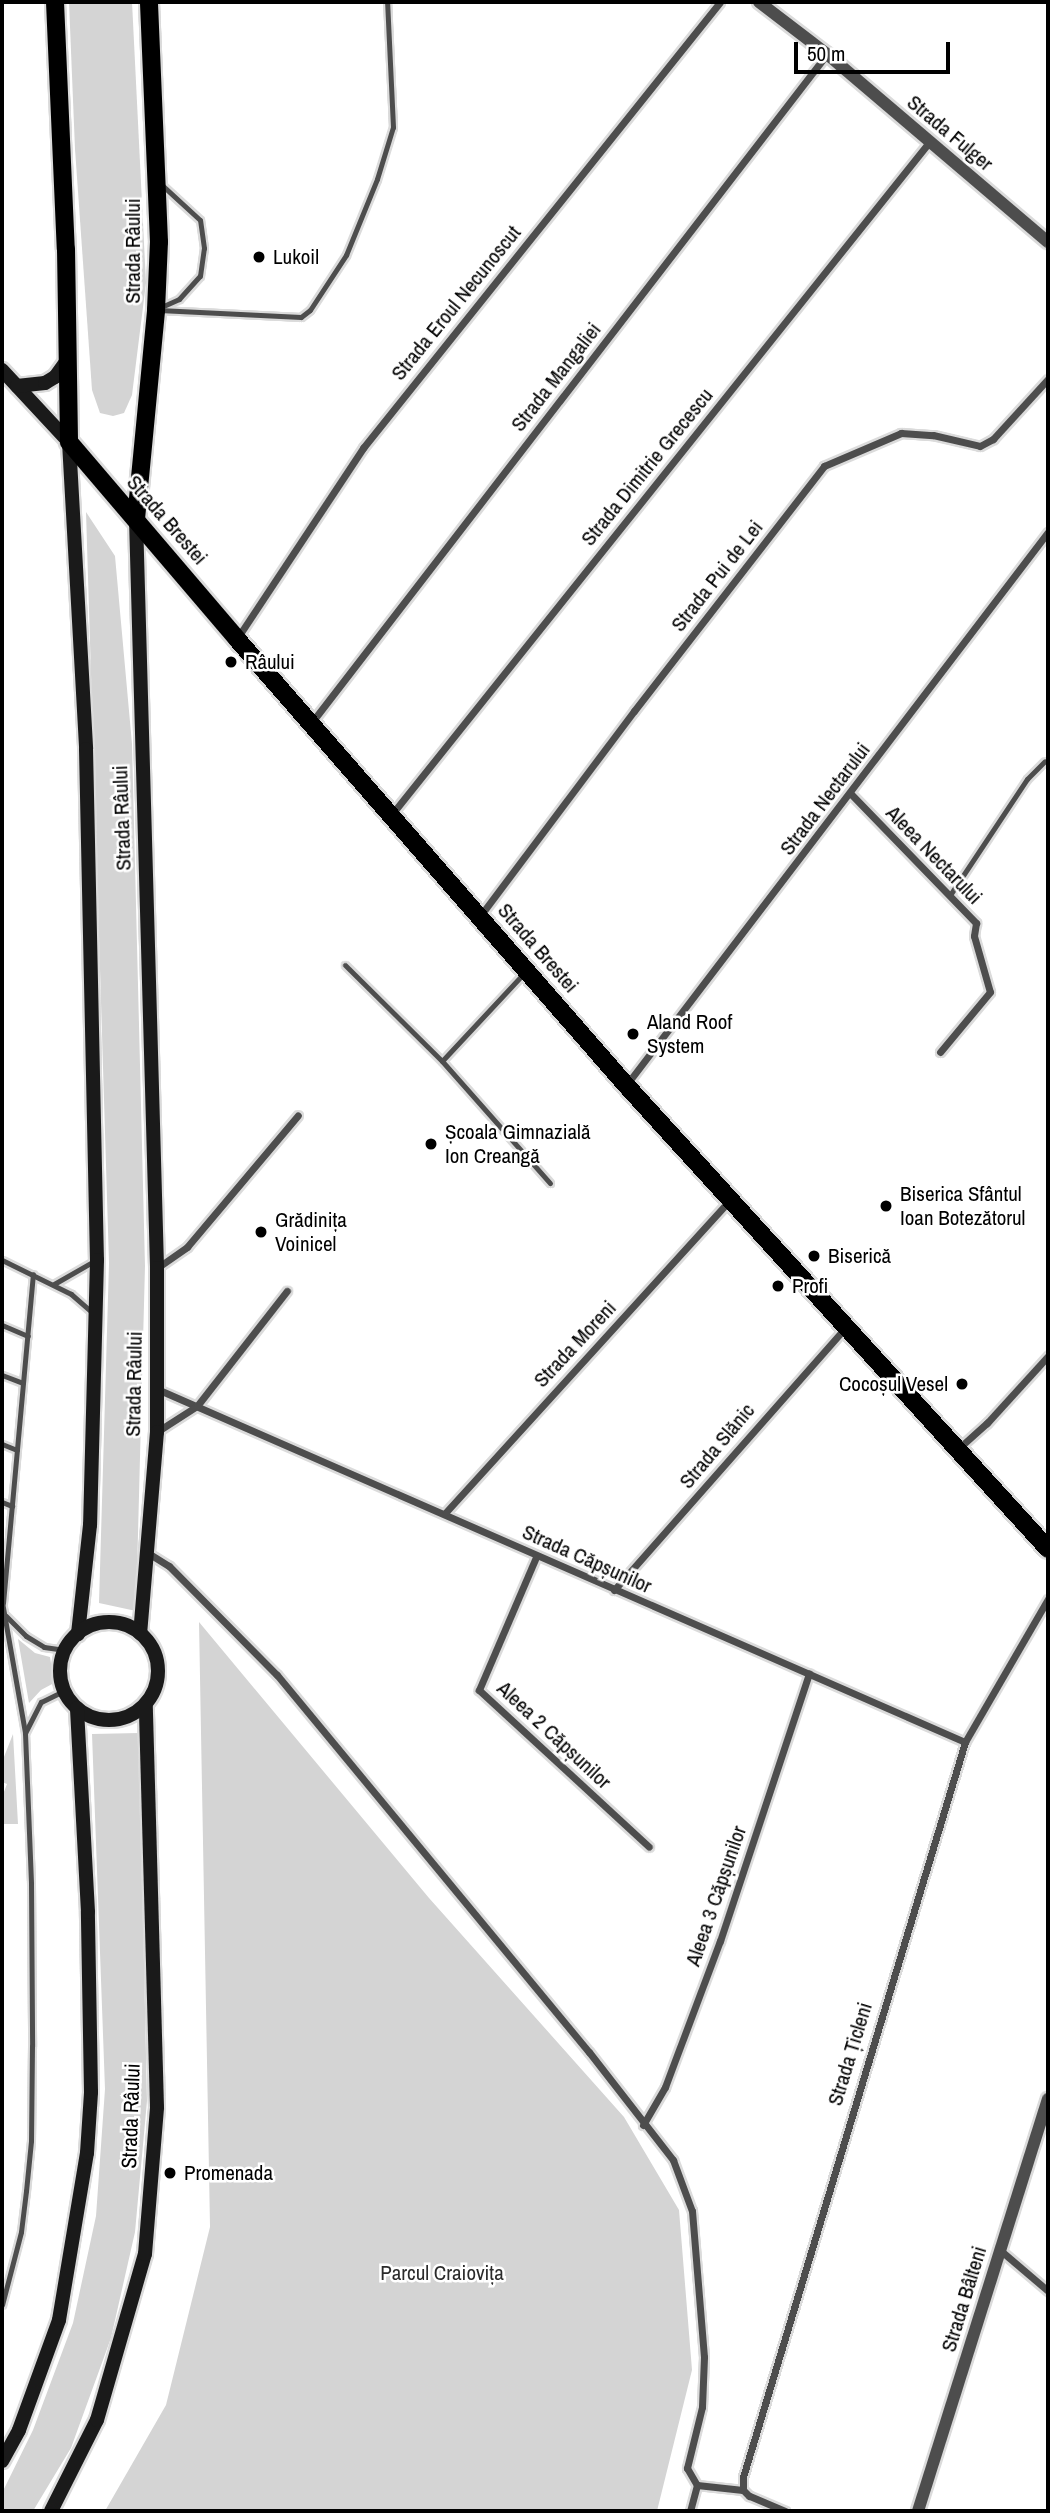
<!DOCTYPE html>
<html>
<head>
<meta charset="utf-8">
<style>
  body { margin:0 }
  #map { position:relative; width:1050px; height:2513px; overflow:hidden; background:#fff; font-family:"Archivo Narrow",sans-serif }
  div>[style] { position:absolute }
  .green>* { inset:0; background:#d4d4d4 }
  .roads { filter:drop-shadow(2px 0 #dbdbdb) drop-shadow(-2px 0 #dbdbdb) drop-shadow(0 2px #dbdbdb) drop-shadow(0 -2px #dbdbdb) }
  .service>* { height:5px; margin:-2.5px; padding:0 2.5px; transform-origin:2.5px; border-radius:2.5px; background:#4d4d4d }
  .minor>* { height:7px; margin:-3.5px; padding:0 3.5px; transform-origin:3.5px; border-radius:3.5px; background:#4d4d4d }
  .tertiary>* { height:12px; margin:-6px; padding:0 6px; transform-origin:6px; border-radius:6px; background:#4d4d4d }
  .secondary>* { height:14px; margin:-7px; padding:0 7px; transform-origin:7px; border-radius:7px; background:#1a1a1a }
  .secondary>.ring { margin:-7px; padding:0; box-sizing:content-box; background:none; border:14px solid #1a1a1a; border-radius:50% }
  .primary>* { height:18px; margin:-9px; padding:0 9px; transform-origin:9px; border-radius:9px; background:#000 }
  .dots>* { width:19px; height:19px; translate:-50% -50%; box-sizing:border-box; border:4px solid #fff; border-radius:50% }
  span { translate:-50% -50%; white-space:nowrap; text-align:center; line-height:1.15; -webkit-text-stroke:5px #fff; paint-order:stroke }
  .street-label { font-size:21px; color:#000 }
  .poi-label { font-size:21px; color:#000 }
  .left { translate:0 -50%; text-align:left }
  .right { translate:-100% -50%; text-align:right }
  .park-label { font-size:21px; color:#2b2b2b }
  .frame { position:absolute; inset:0; border:4px solid #000; pointer-events:none }
  .scale { position:absolute; left:794px; top:42px; width:156px; height:32px; box-sizing:border-box; border:4px solid #000; border-top:0; padding-left:9px; font-size:21px; line-height:24px; white-space:nowrap; color:#000; -webkit-text-stroke:5px #fff; paint-order:stroke }
</style>
</head>
<body>
<div id="map">
  <div class="green">
    <i style="clip-path:polygon(69px 2px,132px 2px,146px 283px,132px 395px,124px 413px,113px 416px,100px 413px,92px 390px,75px 149px)"></i>
    <i style="clip-path:polygon(86px 512px,115px 556px,132px 744px,145px 1266px,136px 1611px,99px 1603px,109px 1263px)"></i>
    <i style="clip-path:polygon(199px 1622px,429px 1898px,624px 2117px,679px 2210px,692px 2370px,657px 2511px,105px 2511px,166px 2405px,210px 2227px)"></i>
    <i style="clip-path:polygon(18px 1639px,35px 1653px,50px 1657px,54px 1683px,41px 1690px,29px 1703px)"></i>
    <i style="clip-path:polygon(139px 1733px,147px 2101px,135px 2232px,111px 2338px,71px 2448px,33px 2511px,2px 2511px,2px 2493px,33px 2430px,73px 2323px,96px 2216px,105px 2089px,92px 1734px)"></i>
    <i style="clip-path:polygon(13px 1734px,18px 1824px,2px 1824px,2px 1797px,7px 1784px,2px 1782px,2px 1762px)"></i>
  </div>
  <div class="roads">
    <div class="service">
      <i style="left:159px;top:308px;width:22px;rotate:-24deg"></i>
      <i style="left:179px;top:299px;width:31px;rotate:-48deg"></i>
      <i style="left:200px;top:276px;width:28px;rotate:-82deg"></i>
      <i style="left:204px;top:248px;width:28px;rotate:-98deg"></i>
      <i style="left:200px;top:220px;width:52px;rotate:-137.4deg"></i>
      <i style="left:159px;top:310px;width:142px;rotate:2.8deg"></i>
      <i style="left:301px;top:317px;width:11px;rotate:-38deg"></i>
      <i style="left:310px;top:310px;width:66px;rotate:-56.8deg"></i>
      <i style="left:346px;top:255px;width:82px;rotate:-67.8deg"></i>
      <i style="left:377px;top:179px;width:54px;rotate:-72.9deg"></i>
      <i style="left:393px;top:127px;width:125px;rotate:-92.7deg"></i>
      <i style="left:950px;top:895px;width:139px;rotate:-56.4deg"></i>
      <i style="left:1027px;top:779px;width:25px;rotate:-45deg"></i>
      <i style="left:345px;top:965px;width:136px;rotate:44.7deg"></i>
      <i style="left:442px;top:1061px;width:163px;rotate:48.5deg"></i>
      <i style="left:442px;top:1061px;width:120px;rotate:-47deg"></i>
      <i style="left:2px;top:1260px;width:77px;rotate:26.2deg"></i>
      <i style="left:71px;top:1294px;width:28px;rotate:41deg"></i>
      <i style="left:54px;top:1284px;width:46px;rotate:-29.9deg"></i>
      <i style="left:2px;top:1325px;width:28px;rotate:23deg"></i>
      <i style="left:2px;top:1375px;width:22px;rotate:21deg"></i>
      <i style="left:2px;top:1444px;width:16px;rotate:22deg"></i>
      <i style="left:2px;top:1502px;width:11px;rotate:22deg"></i>
      <i style="left:2px;top:1602px;width:133px;rotate:80deg"></i>
      <i style="left:25px;top:1733px;width:151px;rotate:87.7deg"></i>
      <i style="left:31px;top:1884px;width:162px;rotate:89.6deg"></i>
      <i style="left:32px;top:2046px;width:95px;rotate:90.6deg"></i>
      <i style="left:31px;top:2141px;width:50px;rotate:95.7deg"></i>
      <i style="left:26px;top:2191px;width:41px;rotate:97deg"></i>
      <i style="left:21px;top:2232px;width:75px;rotate:104.6deg"></i>
      <i style="left:3px;top:1603px;width:330px;rotate:-84.8deg"></i>
      <i style="left:6px;top:1616px;width:28px;rotate:45deg"></i>
      <i style="left:26px;top:1636px;width:21px;rotate:31deg"></i>
      <i style="left:44px;top:1647px;width:21px;rotate:8deg"></i>
      <i style="left:25px;top:1733px;width:35px;rotate:-63deg"></i>
      <i style="left:41px;top:1702px;width:25px;rotate:-26deg"></i>
    </div>
    <div class="minor">
      <i style="left:238px;top:637px;width:227px;rotate:-56.5deg"></i>
      <i style="left:363px;top:448px;width:571px;rotate:-51.32deg"></i>
      <i style="left:312px;top:722px;width:843px;rotate:-52.37deg"></i>
      <i style="left:851px;top:794px;width:180px;rotate:45.9deg"></i>
      <i style="left:976px;top:923px;width:13px;rotate:99deg"></i>
      <i style="left:974px;top:936px;width:58px;rotate:74.1deg"></i>
      <i style="left:990px;top:992px;width:78px;rotate:129.8deg"></i>
      <i style="left:392px;top:814px;width:862px;rotate:-51.36deg"></i>
      <i style="left:480px;top:916px;width:256px;rotate:-53.1deg"></i>
      <i style="left:634px;top:711px;width:310px;rotate:-52.2deg"></i>
      <i style="left:824px;top:466px;width:84px;rotate:-23.2deg"></i>
      <i style="left:901px;top:433px;width:32px;rotate:4deg"></i>
      <i style="left:933px;top:435px;width:48px;rotate:13.2deg"></i>
      <i style="left:980px;top:446px;width:15px;rotate:-28deg"></i>
      <i style="left:993px;top:439px;width:81px;rotate:-47.5deg"></i>
      <i style="left:627px;top:1084px;width:694px;rotate:-52.67deg"></i>
      <i style="left:157px;top:1268px;width:37px;rotate:-35deg"></i>
      <i style="left:187px;top:1247px;width:172px;rotate:-49.9deg"></i>
      <i style="left:157px;top:1389px;width:882px;rotate:23.6deg"></i>
      <i style="left:158px;top:1431px;width:46px;rotate:-32.7deg"></i>
      <i style="left:197px;top:1406px;width:146px;rotate:-52deg"></i>
      <i style="left:959px;top:1448px;width:38px;rotate:-42deg"></i>
      <i style="left:987px;top:1423px;width:91px;rotate:-47.7deg"></i>
      <i style="left:446px;top:1512px;width:422px;rotate:-47.7deg"></i>
      <i style="left:148px;top:1553px;width:25px;rotate:32deg"></i>
      <i style="left:169px;top:1566px;width:153px;rotate:45.3deg"></i>
      <i style="left:277px;top:1675px;width:489px;rotate:50.4deg"></i>
      <i style="left:589px;top:2052px;width:137px;rotate:52.1deg"></i>
      <i style="left:673px;top:2160px;width:54px;rotate:69.6deg"></i>
      <i style="left:692px;top:2211px;width:146px;rotate:85.3deg"></i>
      <i style="left:704px;top:2357px;width:50px;rotate:92.3deg"></i>
      <i style="left:702px;top:2407px;width:63px;rotate:103.8deg"></i>
      <i style="left:687px;top:2468px;width:20px;rotate:60deg"></i>
      <i style="left:697px;top:2485px;width:27px;rotate:105deg"></i>
      <i style="left:536px;top:1557px;width:145px;rotate:113.2deg"></i>
      <i style="left:479px;top:1690px;width:231px;rotate:42.7deg"></i>
      <i style="left:614px;top:1590px;width:349px;rotate:-48.6deg"></i>
      <i style="left:643px;top:2125px;width:44px;rotate:-59.9deg"></i>
      <i style="left:665px;top:2087px;width:156px;rotate:-69.4deg"></i>
      <i style="left:720px;top:1941px;width:282px;rotate:-71.6deg"></i>
      <i style="left:1000px;top:2250px;width:63px;rotate:40.5deg"></i>
      <i style="left:697px;top:2485px;width:46px;rotate:6.2deg"></i>
      <i style="left:785px;top:2511px;width:39px;rotate:-157deg"></i>
      <i style="left:749px;top:2496px;width:8px;rotate:-135deg"></i>
      <i style="left:743px;top:2490px;width:13px;rotate:-90deg"></i>
      <i style="left:743px;top:2477px;width:768px;rotate:-73.19deg"></i>
      <i style="left:965px;top:1742px;width:165px;rotate:-59.9deg"></i>
    </div>
    <div class="tertiary">
      <i style="left:759px;top:2px;width:86px;rotate:37.4deg"></i>
      <i style="left:827px;top:54px;width:290px;rotate:40.4deg"></i>
      <i style="left:918px;top:2511px;width:432px;rotate:-72.5deg"></i>
    </div>
    <div class="secondary">
      <i style="left:2px;top:370px;width:98px;rotate:47.1deg"></i>
      <i style="left:69px;top:442px;width:307px;rotate:86.8deg"></i>
      <i style="left:86px;top:749px;width:511px;rotate:88.77deg"></i>
      <i style="left:97px;top:1260px;width:265px;rotate:91.5deg"></i>
      <i style="left:90px;top:1525px;width:110px;rotate:96.3deg"></i>
      <i style="left:17px;top:386px;width:28px;rotate:-6deg"></i>
      <i style="left:45px;top:383px;width:12px;rotate:-31deg"></i>
      <i style="left:55px;top:377px;width:22px;rotate:-54deg"></i>
      <i style="left:136px;top:519px;width:749px;rotate:88.39deg"></i>
      <i style="left:157px;top:1268px;width:164px;rotate:90deg"></i>
      <i style="left:157px;top:1432px;width:202px;rotate:94.8deg"></i>
      <i class="ring" style="left:60px;top:1622px;width:84px;height:84px"></i>
      <i style="left:2px;top:2461px;width:35px;rotate:-61deg"></i>
      <i style="left:19px;top:2430px;width:117px;rotate:-70deg"></i>
      <i style="left:59px;top:2320px;width:169px;rotate:-80.5deg"></i>
      <i style="left:87px;top:2153px;width:61px;rotate:-86.2deg"></i>
      <i style="left:91px;top:2092px;width:180px;rotate:-91deg"></i>
      <i style="left:88px;top:1912px;width:204px;rotate:-93.1deg"></i>
      <i style="left:51px;top:2511px;width:102px;rotate:-63.2deg"></i>
      <i style="left:97px;top:2420px;width:173px;rotate:-73.9deg"></i>
      <i style="left:145px;top:2254px;width:147px;rotate:-85.3deg"></i>
      <i style="left:157px;top:2107px;width:403px;rotate:-91.6deg"></i>
    </div>
    <div class="primary">
      <i style="left:55px;top:2px;width:247px;rotate:87.5deg"></i>
      <i style="left:66px;top:249px;width:193px;rotate:89.1deg"></i>
      <i style="left:69px;top:442px;width:259px;rotate:49.5deg"></i>
      <i style="left:237px;top:639px;width:592px;rotate:48.91deg"></i>
      <i style="left:626px;top:1085px;width:627px;rotate:47.71deg"></i>
      <i style="left:136px;top:519px;width:210px;rotate:-84.5deg"></i>
      <i style="left:156px;top:310px;width:68px;rotate:-87.5deg"></i>
      <i style="left:159px;top:242px;width:240px;rotate:-92.4deg"></i>
    </div>
  </div>
  <div class="dots">
    <i style="left:259px;top:257px;background:#000"></i>
    <i style="left:231px;top:662px;background:#000"></i>
    <i style="left:633px;top:1034px;background:#000"></i>
    <i style="left:431px;top:1144px;background:#000"></i>
    <i style="left:886px;top:1206px;background:#000"></i>
    <i style="left:261px;top:1232px;background:#000"></i>
    <i style="left:814px;top:1256px;background:#000"></i>
    <i style="left:778px;top:1286px;background:#000"></i>
    <i style="left:962px;top:1384px;background:#000"></i>
    <i style="left:170px;top:2173px;background:#000"></i>
  </div>
  <div class="street-label">
    <span style="left:950px;top:133px;rotate:40deg">Strada Fulger</span>
    <span style="left:133px;top:251px;rotate:-90deg">Strada Râului</span>
    <span style="left:456px;top:303px;rotate:-51deg">Strada Eroul Necunoscut</span>
    <span style="left:556px;top:377px;rotate:-52deg">Strada Mangaliei</span>
    <span style="left:647px;top:467px;rotate:-51deg">Strada Dimitrie Grecescu</span>
    <span style="left:167px;top:520px;rotate:49deg">Strada Brestei</span>
    <span style="left:717px;top:576px;rotate:-52deg">Strada Pui de Lei</span>
    <span style="left:825px;top:799px;rotate:-53deg">Strada Nectarului</span>
    <span style="left:122px;top:818px;rotate:-92deg">Strada Râului</span>
    <span style="left:934px;top:855px;rotate:46deg">Aleea Nectarului</span>
    <span style="left:538px;top:948px;rotate:49deg">Strada Brestei</span>
    <span style="left:575px;top:1344px;rotate:-47deg">Strada Moreni</span>
    <span style="left:134px;top:1384px;rotate:-89deg">Strada Râului</span>
    <span style="left:717px;top:1446px;rotate:-50deg">Strada Slănic</span>
    <span style="left:587px;top:1559px;rotate:24deg">Strada Căpșunilor</span>
    <span style="left:554px;top:1735px;rotate:43deg">Aleea 2 Căpșunilor</span>
    <span style="left:716px;top:1896px;rotate:-71deg">Aleea 3 Căpșunilor</span>
    <span style="left:850px;top:2054px;rotate:-73deg">Strada Țicleni</span>
    <span style="left:131px;top:2116px;rotate:-88deg">Strada Râului</span>
    <span style="left:964px;top:2299px;rotate:-73deg">Strada Bâlteni</span>
  </div>
  <div class="poi-label">
    <span class="left" style="left:273px;top:257px">Lukoil</span>
    <span class="left" style="left:245px;top:662px">Râului</span>
    <span class="left" style="left:647px;top:1034px">Aland Roof<br>System</span>
    <span class="left" style="left:445px;top:1144px">Școala Gimnazială<br>Ion Creangă</span>
    <span class="left" style="left:900px;top:1206px">Biserica Sfântul<br>Ioan Botezătorul</span>
    <span class="left" style="left:275px;top:1232px">Grădinița<br>Voinicel</span>
    <span class="left" style="left:828px;top:1256px">Biserică</span>
    <span class="left" style="left:792px;top:1286px">Profi</span>
    <span class="right" style="left:948px;top:1384px">Cocoșul Vesel</span>
    <span class="left" style="left:184px;top:2173px">Promenada</span>
  </div>
  <div class="park-label">
    <span style="left:442px;top:2273px">Parcul Craiovița</span>
  </div>
  <div class="frame"></div>
  <div class="scale">50 m</div>
</div>
</body>
</html>
